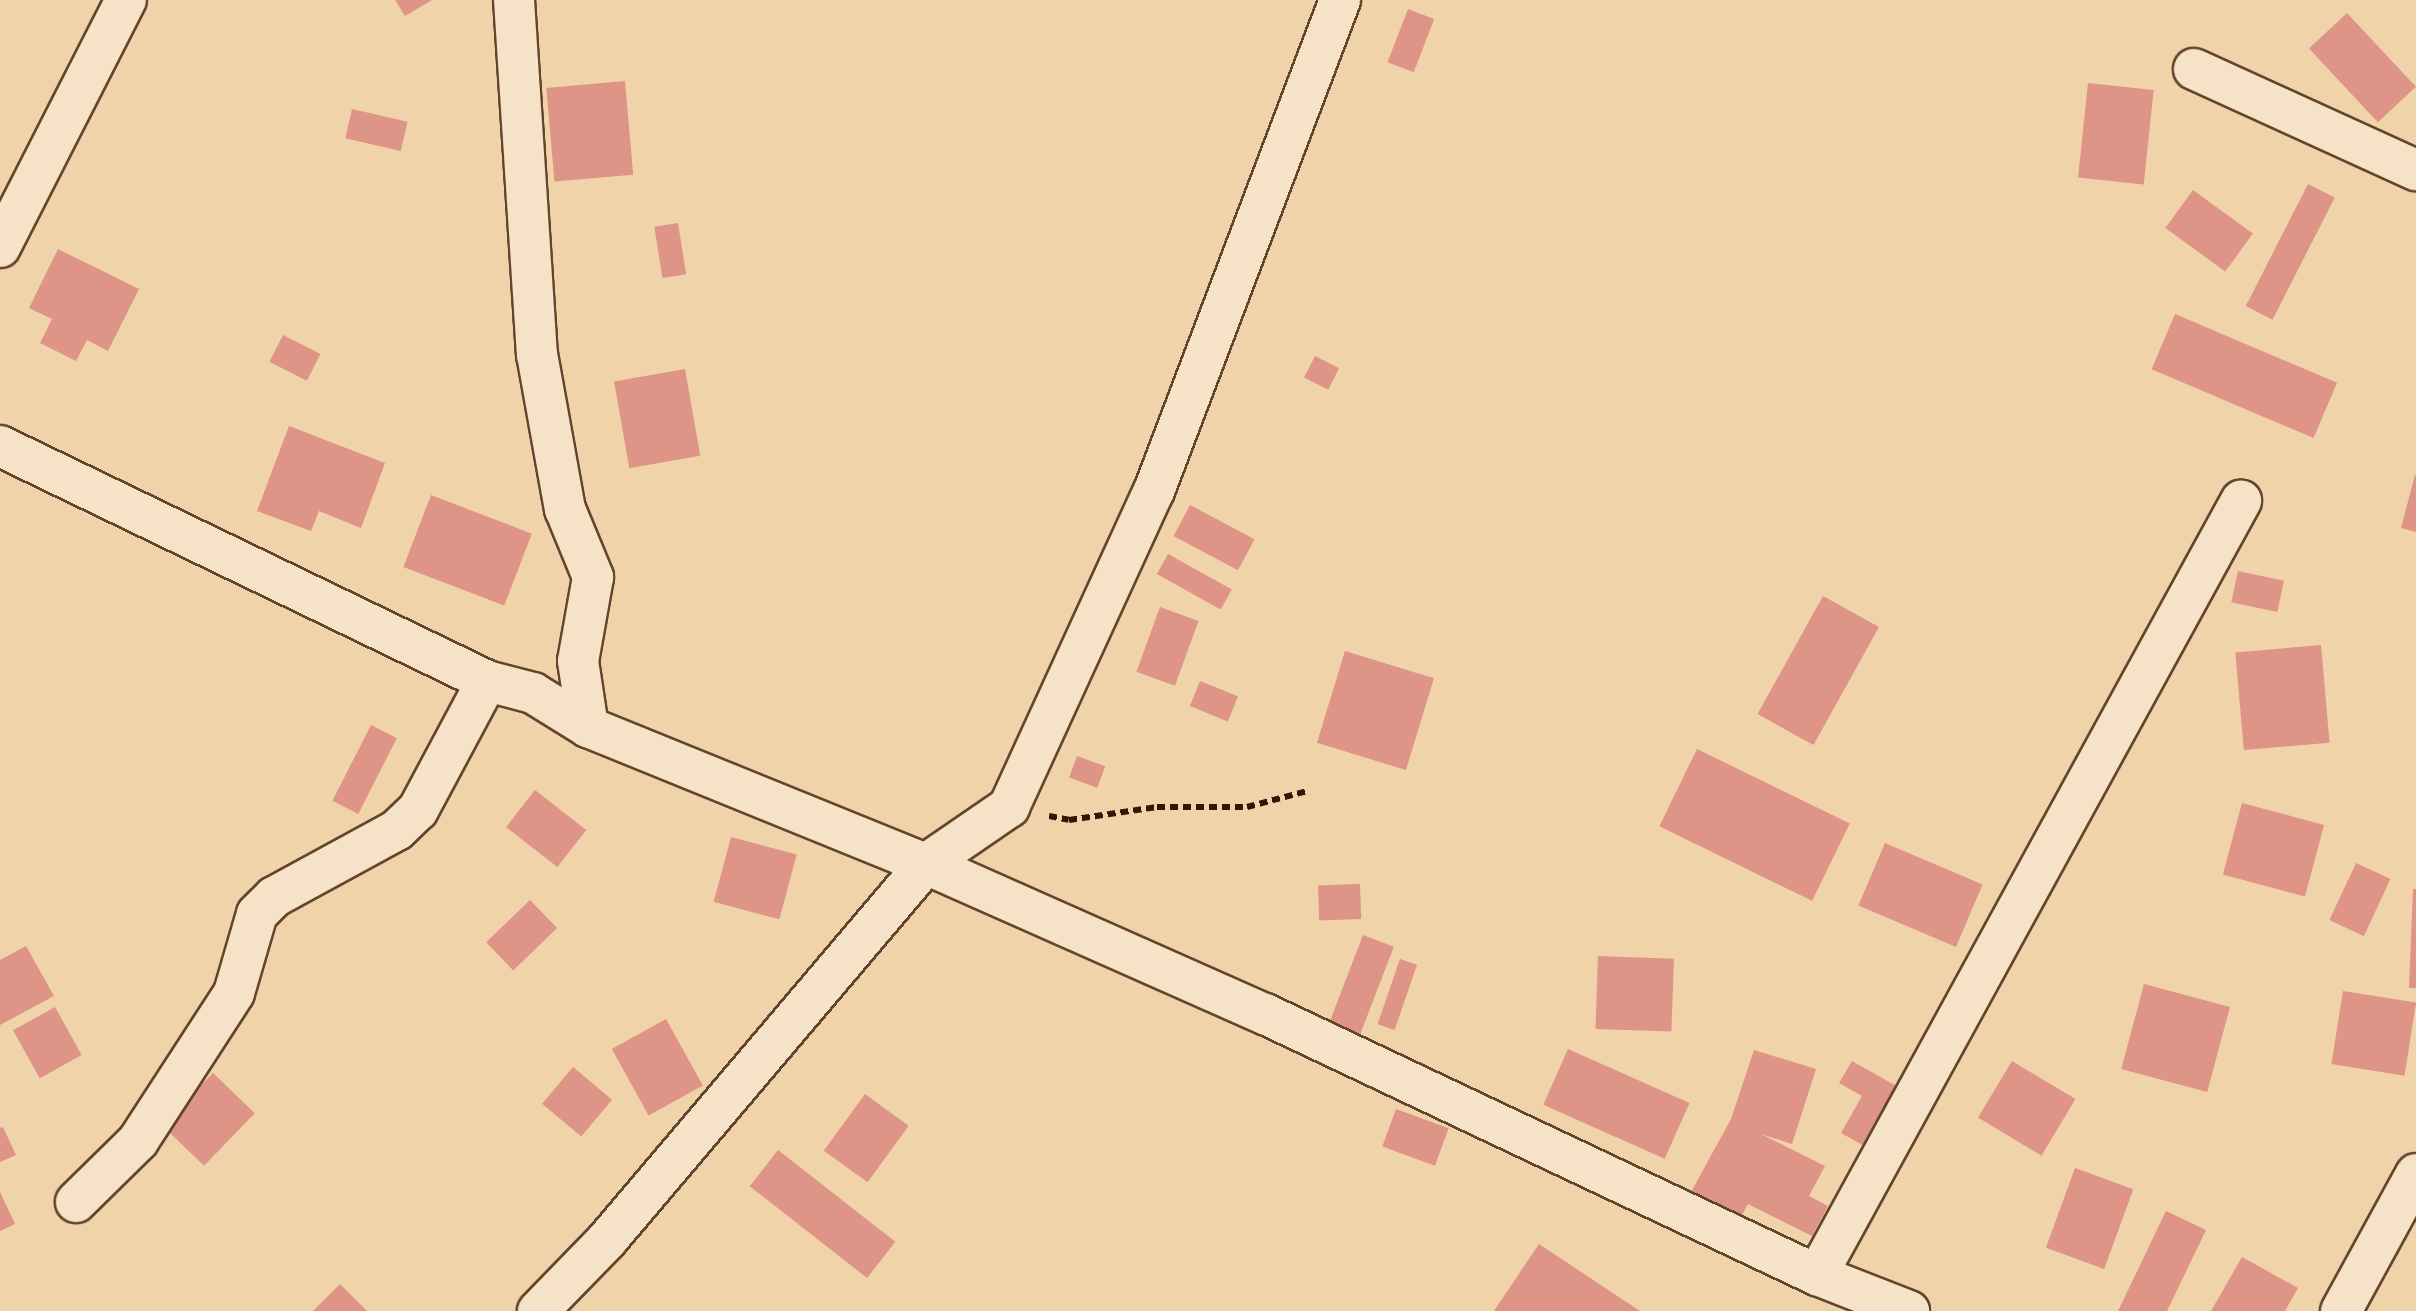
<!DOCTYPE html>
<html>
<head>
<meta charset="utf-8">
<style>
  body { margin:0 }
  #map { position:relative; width:2416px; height:1311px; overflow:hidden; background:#f0d3a9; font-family:"EB Garamond",serif }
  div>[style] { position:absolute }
  .building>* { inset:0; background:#de9486; transform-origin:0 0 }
  .path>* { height:6px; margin-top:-3px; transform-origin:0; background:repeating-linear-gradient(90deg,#341604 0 8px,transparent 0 13px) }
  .roads { filter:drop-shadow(2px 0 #63452d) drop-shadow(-2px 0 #63452d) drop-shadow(0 2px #63452d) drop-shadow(0 -2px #63452d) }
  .minor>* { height:40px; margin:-20px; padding:0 20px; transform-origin:20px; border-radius:20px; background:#f5e2c7 }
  span { translate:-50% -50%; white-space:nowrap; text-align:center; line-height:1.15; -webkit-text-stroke:8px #f5e2c7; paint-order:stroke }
</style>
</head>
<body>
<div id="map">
  <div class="building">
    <i style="clip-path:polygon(395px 0,432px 0,405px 16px)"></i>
    <i style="left:1408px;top:9px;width:28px;height:57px;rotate:21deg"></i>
    <i style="left:2347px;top:13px;width:101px;height:52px;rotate:47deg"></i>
    <i style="left:625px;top:81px;width:94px;height:79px;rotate:85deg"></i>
    <i style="left:2088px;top:83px;width:66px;height:95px;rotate:6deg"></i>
    <i style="left:352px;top:109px;width:57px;height:30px;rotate:13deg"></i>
    <i style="left:2308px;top:184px;width:30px;height:137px;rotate:27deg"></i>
    <i style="left:2193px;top:190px;width:74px;height:47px;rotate:36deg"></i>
    <i style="left:678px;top:223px;width:52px;height:24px;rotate:81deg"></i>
    <i style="clip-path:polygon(58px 249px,139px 289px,108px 351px,87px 340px,76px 361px,40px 343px,52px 319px,29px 308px)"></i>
    <i style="left:2175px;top:314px;width:176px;height:60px;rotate:23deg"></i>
    <i style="left:283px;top:335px;width:42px;height:30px;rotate:27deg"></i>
    <i style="left:1315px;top:356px;width:27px;height:24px;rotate:27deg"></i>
    <i style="left:685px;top:369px;width:88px;height:72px;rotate:80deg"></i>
    <i style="clip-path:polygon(289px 426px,385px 463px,361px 528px,319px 511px,311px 531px,257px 511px)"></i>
    <i style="clip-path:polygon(2415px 475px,2416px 475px,2416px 532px,2401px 528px)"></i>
    <i style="left:431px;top:495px;width:108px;height:77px;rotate:21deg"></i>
    <i style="left:1190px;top:505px;width:73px;height:35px;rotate:28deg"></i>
    <i style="left:1168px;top:554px;width:73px;height:23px;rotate:29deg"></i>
    <i style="left:2238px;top:571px;width:47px;height:32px;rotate:12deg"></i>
    <i style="left:1823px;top:596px;width:64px;height:135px;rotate:29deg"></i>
    <i style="left:1160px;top:607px;width:41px;height:69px;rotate:20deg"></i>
    <i style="left:2321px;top:645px;width:98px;height:86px;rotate:85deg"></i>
    <i style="left:1345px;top:651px;width:93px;height:96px;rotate:17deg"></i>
    <i style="left:1200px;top:681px;width:41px;height:27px;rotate:22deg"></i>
    <i style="left:371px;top:725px;width:29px;height:85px;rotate:27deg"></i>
    <i style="left:1697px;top:749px;width:170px;height:86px;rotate:26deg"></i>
    <i style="left:1077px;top:756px;width:30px;height:23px;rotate:20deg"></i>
    <i style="left:535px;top:790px;width:65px;height:47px;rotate:38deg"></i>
    <i style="left:2242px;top:803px;width:85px;height:74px;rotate:15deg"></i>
    <i style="left:731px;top:837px;width:68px;height:67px;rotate:15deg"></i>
    <i style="left:1885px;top:843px;width:106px;height:68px;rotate:23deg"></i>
    <i style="left:2356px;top:863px;width:38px;height:63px;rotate:25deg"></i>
    <i style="left:1360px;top:884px;width:35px;height:42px;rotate:88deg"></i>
    <i style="clip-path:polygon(2413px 889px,2416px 889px,2416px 988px,2409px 988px)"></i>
    <i style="left:530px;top:900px;width:39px;height:61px;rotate:46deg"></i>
    <i style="left:1363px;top:935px;width:33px;height:99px;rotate:21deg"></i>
    <i style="clip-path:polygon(26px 946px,54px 996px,0 1025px,0 960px)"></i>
    <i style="left:1598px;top:956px;width:76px;height:73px;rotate:2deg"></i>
    <i style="left:1400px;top:959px;width:18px;height:69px;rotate:19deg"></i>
    <i style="left:2144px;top:984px;width:89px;height:88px;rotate:15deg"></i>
    <i style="left:2343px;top:991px;width:74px;height:74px;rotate:9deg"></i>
    <i style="left:55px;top:1007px;width:55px;height:48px;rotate:61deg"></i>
    <i style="left:666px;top:1019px;width:76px;height:62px;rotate:61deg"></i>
    <i style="left:1568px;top:1049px;width:133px;height:61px;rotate:24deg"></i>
    <i style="clip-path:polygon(1754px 1050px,1816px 1069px,1792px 1144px,1761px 1134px,1825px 1166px,1809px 1196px,1828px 1206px,1812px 1236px,1748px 1204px,1741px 1217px,1691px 1192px,1731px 1119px)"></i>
    <i style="clip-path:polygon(1852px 1061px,1900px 1088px,1866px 1147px,1841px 1133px,1862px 1096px,1839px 1083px)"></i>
    <i style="left:2012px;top:1061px;width:74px;height:66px;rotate:31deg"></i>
    <i style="left:573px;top:1067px;width:51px;height:48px;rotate:40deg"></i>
    <i style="left:213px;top:1073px;width:58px;height:73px;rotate:44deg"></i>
    <i style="left:865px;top:1094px;width:54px;height:70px;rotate:36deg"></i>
    <i style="left:1396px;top:1109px;width:56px;height:40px;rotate:20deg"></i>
    <i style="clip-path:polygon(3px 1127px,16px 1155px,0 1162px,0 1128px)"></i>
    <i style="left:778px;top:1150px;width:149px;height:46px;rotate:38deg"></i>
    <i style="left:2075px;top:1168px;width:62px;height:85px;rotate:20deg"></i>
    <i style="clip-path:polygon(0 1192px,15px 1224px,0 1231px)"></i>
    <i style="clip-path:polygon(2166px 1211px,2206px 1230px,2167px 1311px,2118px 1311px)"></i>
    <i style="clip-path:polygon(1539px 1244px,1640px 1311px,1494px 1311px)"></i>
    <i style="clip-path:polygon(2242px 1257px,2298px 1288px,2285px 1311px,2211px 1311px)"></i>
    <i style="clip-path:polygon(340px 1284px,367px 1311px,313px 1311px)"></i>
  </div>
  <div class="path">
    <i style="left:1049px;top:816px;width:20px;rotate:11deg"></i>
    <i style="left:1069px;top:820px;width:89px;rotate:-8.4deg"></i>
    <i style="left:1157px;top:807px;width:90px"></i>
    <i style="left:1247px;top:807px;width:62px;rotate:-14.9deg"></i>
  </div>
  <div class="roads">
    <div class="minor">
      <i style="left:514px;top:0;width:355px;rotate:86.3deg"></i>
      <i style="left:537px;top:354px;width:158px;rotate:79.8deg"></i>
      <i style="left:565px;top:509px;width:74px;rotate:67.6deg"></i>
      <i style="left:593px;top:577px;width:85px;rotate:100.1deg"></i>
      <i style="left:578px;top:661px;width:67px;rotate:81.4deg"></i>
      <i style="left:2194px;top:69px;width:244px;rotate:24.5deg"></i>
      <i style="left:0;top:247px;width:277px;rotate:-63deg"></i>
      <i style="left:0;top:446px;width:541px;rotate:25.76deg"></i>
      <i style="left:487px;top:681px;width:48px;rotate:14.6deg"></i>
      <i style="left:533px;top:693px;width:65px;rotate:31.7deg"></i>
      <i style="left:588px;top:727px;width:365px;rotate:22.1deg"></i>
      <i style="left:926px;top:864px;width:371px;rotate:23.9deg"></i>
      <i style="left:1265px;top:1014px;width:611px;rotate:25.31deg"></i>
      <i style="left:1817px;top:1275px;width:99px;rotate:21.4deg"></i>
      <i style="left:76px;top:1202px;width:87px;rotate:-44.5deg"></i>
      <i style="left:138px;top:1141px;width:176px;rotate:-57deg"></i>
      <i style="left:234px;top:993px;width:82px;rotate:-73.8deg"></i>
      <i style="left:257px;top:914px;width:24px;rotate:-45deg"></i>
      <i style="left:274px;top:897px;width:140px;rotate:-28.6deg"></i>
      <i style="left:397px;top:830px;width:29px;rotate:-44deg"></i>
      <i style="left:418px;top:810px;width:146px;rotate:-61.9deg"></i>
      <i style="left:1817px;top:1275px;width:883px;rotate:-61.29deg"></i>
      <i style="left:538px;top:1311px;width:99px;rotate:-45.8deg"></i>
      <i style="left:607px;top:1240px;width:493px;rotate:-49.7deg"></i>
      <i style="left:926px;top:864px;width:101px;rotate:-34.5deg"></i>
      <i style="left:1009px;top:807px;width:348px;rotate:-65.4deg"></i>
      <i style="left:1154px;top:491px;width:525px;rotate:-69.25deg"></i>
      <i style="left:2341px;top:1311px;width:156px;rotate:-61.3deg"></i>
    </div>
  </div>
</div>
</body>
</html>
